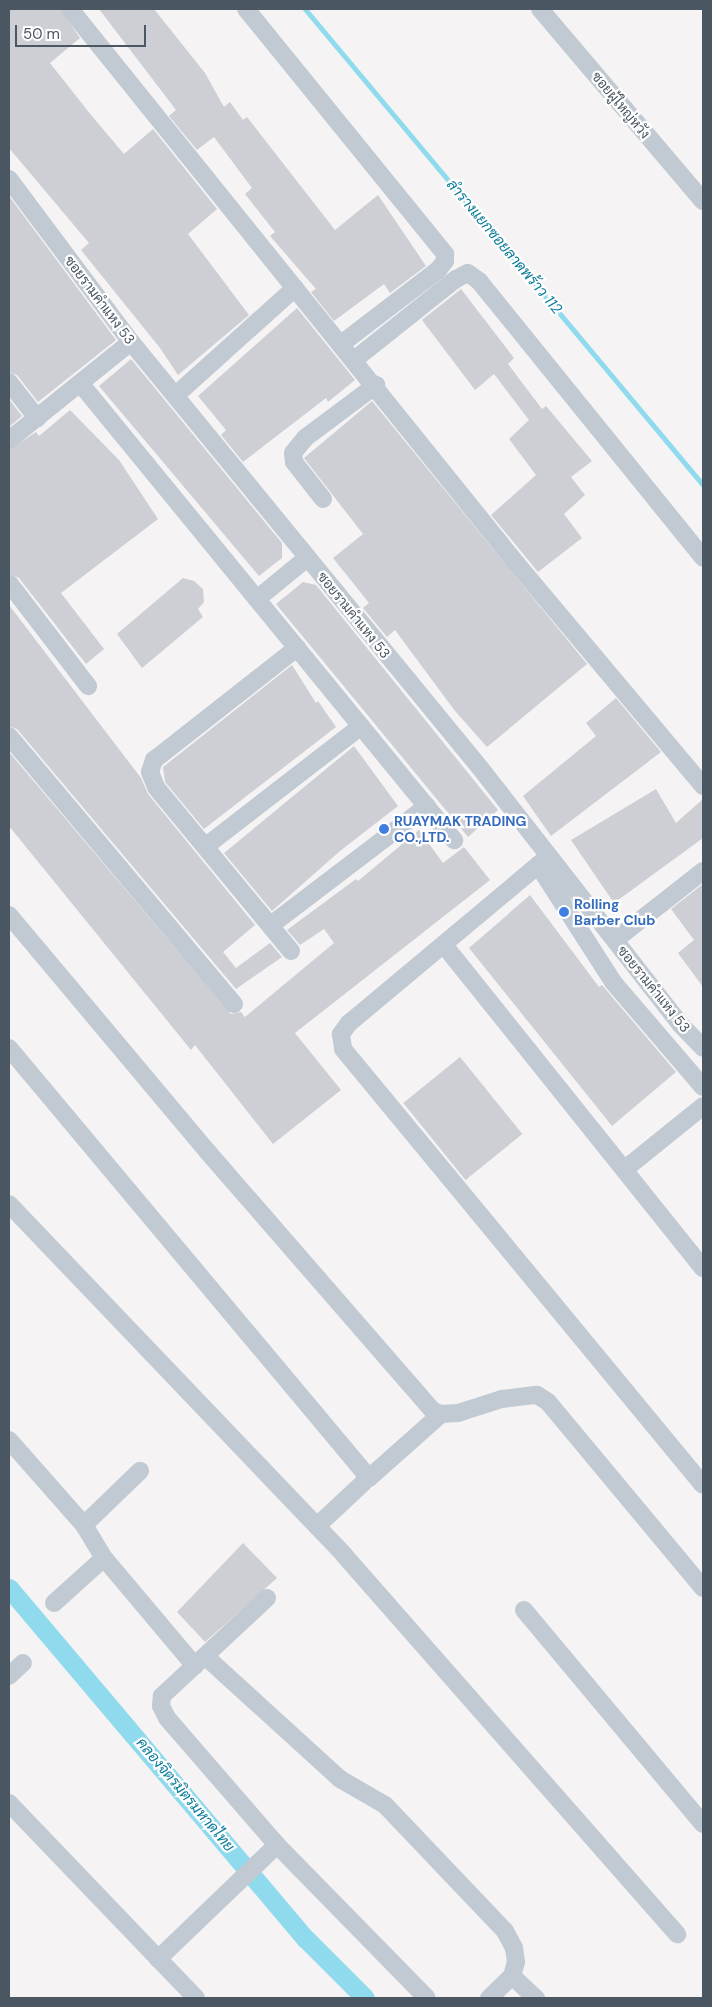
<!DOCTYPE html>
<html>
<head>
<meta charset="utf-8">
<style>
  body { margin:0 }
  #map { position:relative; width:712px; height:2007px; overflow:hidden; background:#f5f3f3; font-family:"DM Sans",Sarabun,sans-serif }
  div>[style] { position:absolute }
  .stream>* { height:5px; margin:-2.5px; padding:0 2.5px; transform-origin:2.5px; border-radius:2.5px; background:#90daee }
  .canal>* { height:19px; margin:-9.5px; padding:0 9.5px; transform-origin:9.5px; border-radius:9.5px; background:#90daee }
  .building>* { inset:0; background:#cdcfd5; transform-origin:0 0 }
  .street>* { height:18px; margin:-9px; padding:0 9px; transform-origin:9px; border-radius:9px; background:#c1cad2 }
  .dots>* { width:14px; height:14px; translate:-50% -50%; box-sizing:border-box; border:2px solid #fff; border-radius:50% }
  span { translate:-50% -50%; white-space:nowrap; text-align:center; line-height:1.15; -webkit-text-stroke:4.5px #fff; paint-order:stroke }
  .street-label { font-size:14px; color:#4a5661 }
  .shop-label { font-size:14px; color:#366cbe; font-weight:700 }
  .left { translate:0 -50%; text-align:left }
  .water-label { font-size:15px; color:#0c7c9b; font-style:italic }
  .frame { position:absolute; inset:0; border:10px solid #4a5661; pointer-events:none }
  .scale { position:absolute; left:15px; top:25px; width:131px; height:22px; box-sizing:border-box; border:2px solid #4a5661; border-top:0; padding-left:6px; font-size:15px; line-height:18px; white-space:nowrap; color:#4a5661; -webkit-text-stroke:4px #fff; paint-order:stroke }
</style>
</head>
<body>
<div id="map">
  <div class="stream">
    <i style="left:305px;top:9px;width:620px;rotate:50.1deg"></i>
  </div>
  <div class="canal">
    <i style="left:9px;top:1588px;width:460px;rotate:49.8deg"></i>
    <i style="left:306px;top:1939px;width:83px;rotate:45deg"></i>
  </div>
  <div class="building">
    <i style="clip-path:polygon(9px 9px,60px 9px,80px 38px,50px 63px,91px 115px,124px 154px,153px 129px,217px 209px,188px 234px,249px 315px,178px 375px,160px 348px,81px 250px,89px 243px,9px 148px)"></i>
    <i style="clip-path:polygon(99px 9px,154px 9px,205px 73px,224px 107px,230px 102px,243px 120px,247px 117px,335px 230px,378px 195px,426px 266px,390px 293px,384px 284px,334px 321px,311px 292px,316px 289px,270px 236px,275px 232px,245px 194px,252px 188px,214px 137px,197px 150px,169px 116px,176px 110px)"></i>
    <i style="clip-path:polygon(9px 196px,116px 340px,38px 402px,17px 375px,9px 372px)"></i>
    <i style="clip-path:polygon(461px 289px,514px 358px,508px 364px,542px 409px,546px 406px,592px 461px,571px 477px,585px 495px,564px 514px,582px 538px,538px 572px,491px 515px,536px 475px,509px 439px,529px 420px,494px 374px,475px 390px,422px 320px)"></i>
    <i style="clip-path:polygon(297px 308px,355px 380px,328px 402px,326px 398px,243px 462px,221px 435px,226px 430px,198px 396px)"></i>
    <i style="clip-path:polygon(131px 359px,282px 543px,282px 558px,259px 576px,99px 386px)"></i>
    <i style="clip-path:polygon(9px 399px,22px 416px,9px 427px)"></i>
    <i style="clip-path:polygon(372px 401px,587px 664px,487px 747px,455px 711px,395px 630px,387px 637px,363px 608px,369px 603px,333px 558px,363px 534px,304px 458px)"></i>
    <i style="clip-path:polygon(70px 410px,119px 460px,158px 519px,61px 593px,104px 649px,86px 664px,19px 578px,9px 573px,9px 450px,36px 432px,39px 436px)"></i>
    <i style="clip-path:polygon(183px 578px,194px 581px,203px 589px,204px 602px,198px 609px,203px 617px,142px 668px,117px 634px)"></i>
    <i style="clip-path:polygon(303px 582px,316px 585px,498px 810px,468px 837px,276px 604px)"></i>
    <i style="clip-path:polygon(9px 605px,141px 778px,148px 794px,255px 925px,223px 952px,236px 968px,270px 943px,282px 957px,236px 989px,17px 729px,9px 726px)"></i>
    <i style="clip-path:polygon(292px 665px,316px 703px,318px 701px,336px 727px,204px 829px,165px 782px,163px 767px)"></i>
    <i style="clip-path:polygon(616px 698px,661px 752px,551px 836px,523px 796px,596px 736px,586px 723px)"></i>
    <i style="clip-path:polygon(354px 746px,398px 806px,340px 851px,272px 911px,224px 853px)"></i>
    <i style="clip-path:polygon(9px 752px,231px 1014px,241px 1012px,245px 1017px,334px 943px,324px 929px,300px 945px,287px 930px,356px 879px,358px 881px,419px 830px,443px 863px,464px 847px,490px 880px,295px 1033px,341px 1090px,273px 1144px,195px 1045px,191px 1050px,9px 826px)"></i>
    <i style="clip-path:polygon(656px 789px,676px 823px,703px 799px,703px 838px,614px 903px,571px 840px)"></i>
    <i style="clip-path:polygon(703px 884px,703px 987px,678px 953px,694px 940px,671px 909px)"></i>
    <i style="clip-path:polygon(530px 895px,599px 987px,602px 985px,676px 1072px,612px 1126px,469px 948px)"></i>
    <i style="left:460px;top:1057px;width:99px;height:73px;rotate:51deg"></i>
    <i style="clip-path:polygon(243px 1543px,277px 1578px,205px 1642px,177px 1612px)"></i>
  </div>
  <div class="street">
    <i style="left:70px;top:9px;width:711px;rotate:51.16deg"></i>
    <i style="left:516px;top:563px;width:291px;rotate:50deg"></i>
    <i style="left:246px;top:9px;width:316px;rotate:50.9deg"></i>
    <i style="left:445px;top:254px;width:7px;rotate:90deg"></i>
    <i style="left:445px;top:261px;width:11px;rotate:128deg"></i>
    <i style="left:438px;top:270px;width:123px;rotate:142.6deg"></i>
    <i style="left:540px;top:9px;width:252px;rotate:49.7deg"></i>
    <i style="left:9px;top:179px;width:204px;rotate:53.2deg"></i>
    <i style="left:131px;top:342px;width:552px;rotate:50.66deg"></i>
    <i style="left:481px;top:769px;width:323px;rotate:52deg"></i>
    <i style="left:680px;top:1024px;width:33px;rotate:46deg"></i>
    <i style="left:354px;top:360px;width:130px;rotate:-38.5deg"></i>
    <i style="left:456px;top:279px;width:13px;rotate:-27deg"></i>
    <i style="left:468px;top:273px;width:14px;rotate:36deg"></i>
    <i style="left:479px;top:281px;width:356px;rotate:51deg"></i>
    <i style="left:9px;top:382px;width:46px;rotate:52.1deg"></i>
    <i style="left:80px;top:383px;width:591px;rotate:50.7deg"></i>
    <i style="left:176px;top:395px;width:160px;rotate:-42deg"></i>
    <i style="left:9px;top:440px;width:156px;rotate:-38.8deg"></i>
    <i style="left:323px;top:499px;width:47px;rotate:-128.1deg"></i>
    <i style="left:294px;top:462px;width:9px;rotate:-96deg"></i>
    <i style="left:293px;top:453px;width:19px;rotate:-51deg"></i>
    <i style="left:305px;top:438px;width:89px;rotate:-36.7deg"></i>
    <i style="left:9px;top:583px;width:130px;rotate:52.5deg"></i>
    <i style="left:257px;top:599px;width:65px;rotate:-39.4deg"></i>
    <i style="left:9px;top:736px;width:350px;rotate:50deg"></i>
    <i style="left:206px;top:846px;width:196px;rotate:-37.7deg"></i>
    <i style="left:549px;top:856px;width:261px;rotate:140.1deg"></i>
    <i style="left:349px;top:1023px;width:14px;rotate:126deg"></i>
    <i style="left:341px;top:1034px;width:15px;rotate:82deg"></i>
    <i style="left:343px;top:1049px;width:565px;rotate:50.45deg"></i>
    <i style="left:538px;top:865px;width:139px;rotate:57.3deg"></i>
    <i style="left:613px;top:982px;width:138px;rotate:49.4deg"></i>
    <i style="left:9px;top:915px;width:308px;rotate:50deg"></i>
    <i style="left:207px;top:1151px;width:344px;rotate:49deg"></i>
    <i style="left:433px;top:1411px;width:9px;rotate:21deg"></i>
    <i style="left:441px;top:1414px;width:17px;rotate:-3deg"></i>
    <i style="left:458px;top:1413px;width:46px;rotate:-17.7deg"></i>
    <i style="left:502px;top:1399px;width:35px;rotate:-7deg"></i>
    <i style="left:537px;top:1395px;width:13px;rotate:32deg"></i>
    <i style="left:548px;top:1402px;width:242px;rotate:50.2deg"></i>
    <i style="left:271px;top:925px;width:196px;rotate:-37.3deg"></i>
    <i style="left:615px;top:940px;width:112px;rotate:-38.1deg"></i>
    <i style="left:444px;top:945px;width:414px;rotate:51.3deg"></i>
    <i style="left:291px;top:951px;width:212px;rotate:-129.5deg"></i>
    <i style="left:156px;top:787px;width:16px;rotate:-112deg"></i>
    <i style="left:150px;top:772px;width:13px;rotate:-72deg"></i>
    <i style="left:154px;top:760px;width:182px;rotate:-38.1deg"></i>
    <i style="left:9px;top:1048px;width:561px;rotate:50.06deg"></i>
    <i style="left:369px;top:1478px;width:96px;rotate:-41.6deg"></i>
    <i style="left:625px;top:1169px;width:100px;rotate:-38.9deg"></i>
    <i style="left:9px;top:1204px;width:485px;rotate:46.3deg"></i>
    <i style="left:344px;top:1555px;width:505px;rotate:48.7deg"></i>
    <i style="left:9px;top:1440px;width:113px;rotate:48.6deg"></i>
    <i style="left:84px;top:1525px;width:39px;rotate:59deg"></i>
    <i style="left:104px;top:1558px;width:141px;rotate:49.9deg"></i>
    <i style="left:84px;top:1525px;width:78px;rotate:-44deg"></i>
    <i style="left:317px;top:1526px;width:63px;rotate:-43.1deg"></i>
    <i style="left:267px;top:1598px;width:144px;rotate:137deg"></i>
    <i style="left:162px;top:1696px;width:10px;rotate:96deg"></i>
    <i style="left:161px;top:1706px;width:13px;rotate:63deg"></i>
    <i style="left:167px;top:1718px;width:168px;rotate:49.1deg"></i>
    <i style="left:277px;top:1845px;width:214px;rotate:45.6deg"></i>
    <i style="left:54px;top:1603px;width:67px;rotate:-42deg"></i>
    <i style="left:524px;top:1610px;width:279px;rotate:50.1deg"></i>
    <i style="left:206px;top:1657px;width:181px;rotate:42.3deg"></i>
    <i style="left:340px;top:1779px;width:52px;rotate:30deg"></i>
    <i style="left:385px;top:1805px;width:174px;rotate:46.4deg"></i>
    <i style="left:505px;top:1931px;width:19px;rotate:62deg"></i>
    <i style="left:514px;top:1948px;width:14px;rotate:82deg"></i>
    <i style="left:516px;top:1962px;width:15px;rotate:106deg"></i>
    <i style="left:512px;top:1976px;width:32px;rotate:136deg"></i>
    <i style="left:9px;top:1676px;width:19px;rotate:-43deg"></i>
    <i style="left:9px;top:1803px;width:270px;rotate:46.2deg"></i>
    <i style="left:158px;top:1959px;width:165px;rotate:-43.8deg"></i>
    <i style="left:512px;top:1976px;width:33px;rotate:43deg"></i>
  </div>
  <div class="dots">
    <i style="left:384px;top:829px;background:#3f7fe0"></i>
    <i style="left:564px;top:912px;background:#3f7fe0"></i>
  </div>
  <div class="street-label">
    <span style="left:621px;top:105px;rotate:50deg">ซอยผู้ใหญ่หวัง</span>
    <span style="left:100px;top:300px;rotate:53deg">ซอยรามคำแหง 53</span>
    <span style="left:354px;top:615px;rotate:51deg">ซอยรามคำแหง 53</span>
    <span style="left:654px;top:989px;rotate:51deg">ซอยรามคำแหง 53</span>
  </div>
  <div class="shop-label">
    <span class="left" style="left:394px;top:829px">RUAYMAK TRADING<br>CO.,LTD.</span>
    <span class="left" style="left:574px;top:912px">Rolling<br>Barber Club</span>
  </div>
  <div class="water-label">
    <span style="left:504px;top:247px;rotate:50deg">ลำรางแยกซอยลาดพร้าว 112</span>
    <span style="left:185px;top:1795px;rotate:50deg">คลองจิตรมิตรมหาดไทย</span>
  </div>
  <div class="frame"></div>
  <div class="scale">50 m</div>
</div>
</body>
</html>
